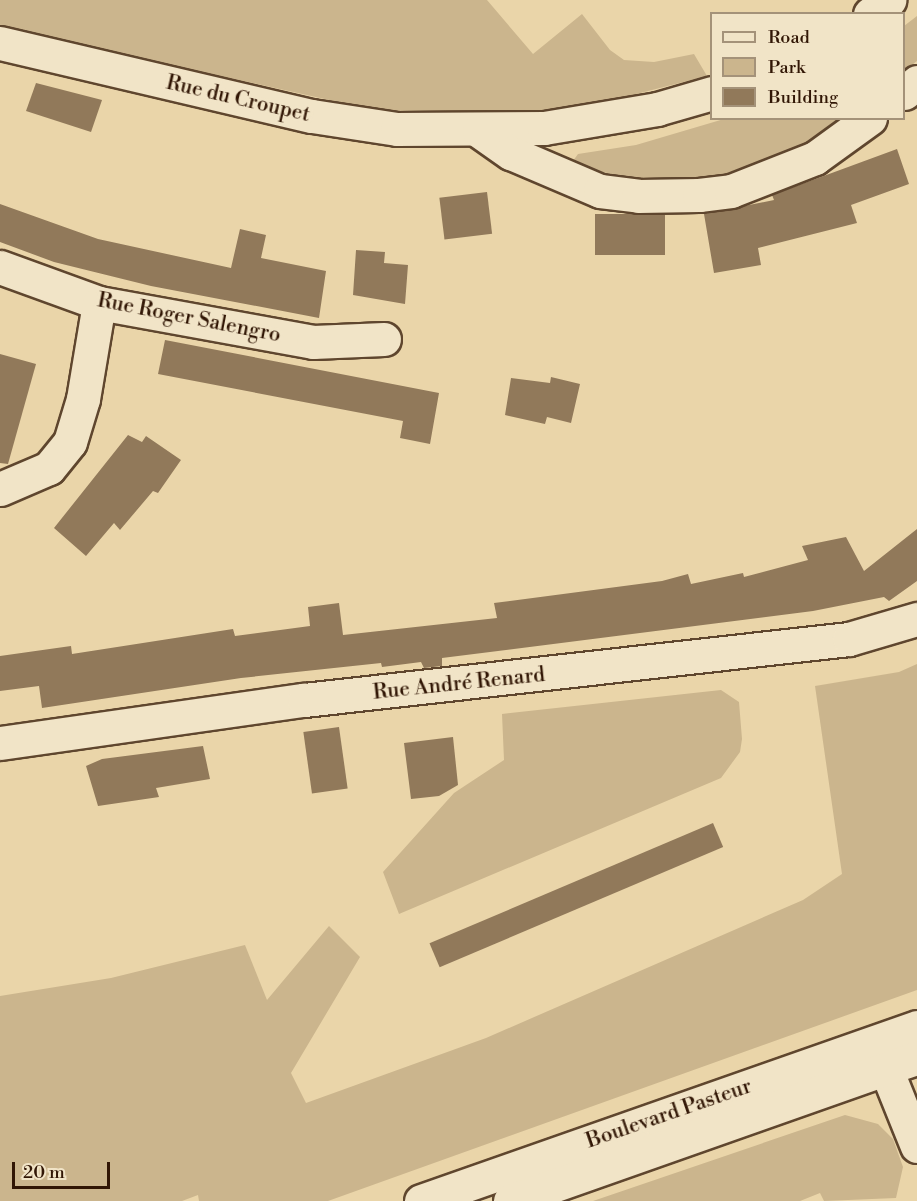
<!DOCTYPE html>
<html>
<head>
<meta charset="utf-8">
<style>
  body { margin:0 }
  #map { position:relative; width:917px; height:1201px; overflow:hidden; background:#ead5a9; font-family:"Libre Bodoni",serif }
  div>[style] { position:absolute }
  .green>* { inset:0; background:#cbb58d }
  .building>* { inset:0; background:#91795a; transform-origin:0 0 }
  .roads { filter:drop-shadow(2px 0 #5f462e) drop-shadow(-2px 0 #5f462e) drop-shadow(0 2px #5f462e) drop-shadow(0 -2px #5f462e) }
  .minor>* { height:33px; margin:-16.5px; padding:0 16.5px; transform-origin:16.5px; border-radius:16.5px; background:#f1e4c7 }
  span { translate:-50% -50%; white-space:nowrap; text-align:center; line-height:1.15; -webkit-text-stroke:6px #f1e4c7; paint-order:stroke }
  .street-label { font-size:21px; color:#311605 }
  .legend { position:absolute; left:710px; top:12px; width:195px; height:108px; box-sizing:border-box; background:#f1e4c7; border:2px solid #a49279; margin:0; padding:8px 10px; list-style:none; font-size:18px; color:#311605 }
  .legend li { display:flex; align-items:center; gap:12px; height:30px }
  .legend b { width:30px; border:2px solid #a49279 }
  .scale { position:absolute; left:12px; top:1162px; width:98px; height:27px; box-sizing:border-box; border:3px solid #311605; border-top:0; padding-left:8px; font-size:18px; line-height:21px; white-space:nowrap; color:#311605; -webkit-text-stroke:4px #f1e4c7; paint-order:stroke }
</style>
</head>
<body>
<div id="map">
  <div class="green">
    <i style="clip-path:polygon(0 0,487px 0,533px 54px,582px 14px,610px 50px,624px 60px,654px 62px,694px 54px,707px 76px,601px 103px,498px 115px,374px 110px,0 27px)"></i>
    <i style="clip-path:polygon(917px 16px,917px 61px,904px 71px,904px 26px)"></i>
    <i style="clip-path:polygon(724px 119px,844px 119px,803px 145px,714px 178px,629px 178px,585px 168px,573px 161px,578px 154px,636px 145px)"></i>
    <i style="clip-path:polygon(917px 664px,917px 990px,328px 1201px,199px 1201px,198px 1195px,182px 1201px,0 1201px,0 996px,111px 978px,245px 945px,267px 1000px,329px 926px,360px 957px,291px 1073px,306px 1103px,486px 1038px,803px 900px,842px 874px,815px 686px,899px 672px)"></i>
    <i style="clip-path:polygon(721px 690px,739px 702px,742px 739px,740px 752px,721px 778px,399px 914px,383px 872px,454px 793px,504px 760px,502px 714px)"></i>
    <i style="clip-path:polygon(845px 1115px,878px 1124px,893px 1139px,903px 1167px,896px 1198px,824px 1201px,820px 1193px,800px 1201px,593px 1201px)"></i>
  </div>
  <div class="building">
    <i style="clip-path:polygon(36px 83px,102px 100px,91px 132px,26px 111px)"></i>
    <i style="clip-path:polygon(897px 149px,909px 184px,851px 205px,857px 223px,758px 248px,761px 265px,714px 273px,704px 214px,774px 200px,772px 195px)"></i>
    <i style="left:487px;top:192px;width:42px;height:48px;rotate:83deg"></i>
    <i style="clip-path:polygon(0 204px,98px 239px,231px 268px,240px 229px,266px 235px,261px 258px,326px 271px,319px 318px,151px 286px,54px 262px,0 242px)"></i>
    <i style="left:595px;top:214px;width:70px;height:41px"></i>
    <i style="clip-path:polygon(356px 250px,385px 252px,384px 263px,408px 265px,405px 304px,353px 295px)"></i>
    <i style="clip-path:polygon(165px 340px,439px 393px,430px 444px,400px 438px,403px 421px,158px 374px)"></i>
    <i style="clip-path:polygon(0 354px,36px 364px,8px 464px,0 463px)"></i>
    <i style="clip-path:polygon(551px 377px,580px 384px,571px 423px,547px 417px,545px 424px,505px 415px,511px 378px,550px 383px)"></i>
    <i style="clip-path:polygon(128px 435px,142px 442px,146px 436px,181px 460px,158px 493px,153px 491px,120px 530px,114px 523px,86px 556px,54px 528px)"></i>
    <i style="clip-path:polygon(917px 529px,917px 581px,889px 601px,884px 597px,813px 611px,442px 658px,442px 666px,424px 668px,421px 662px,382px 667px,381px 663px,241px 678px,42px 708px,39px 686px,0 691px,0 656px,71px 646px,72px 654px,233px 629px,235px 636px,310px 626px,308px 607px,339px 603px,343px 635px,497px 618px,494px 603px,662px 581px,688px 574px,691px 584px,743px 573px,744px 577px,808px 560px,802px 546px,846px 537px,864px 571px)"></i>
    <i style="left:339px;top:727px;width:62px;height:36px;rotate:82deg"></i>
    <i style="clip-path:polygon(453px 737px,458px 785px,439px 796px,411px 799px,404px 743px)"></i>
    <i style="clip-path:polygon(203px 746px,210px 779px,156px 788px,159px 797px,98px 806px,86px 766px,102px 759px)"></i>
    <i style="left:713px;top:823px;width:26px;height:308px;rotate:67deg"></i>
  </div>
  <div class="roads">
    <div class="minor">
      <i style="left:870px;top:14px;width:24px;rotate:-36deg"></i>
      <i style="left:0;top:43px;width:320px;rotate:13.2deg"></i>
      <i style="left:312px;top:116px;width:86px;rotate:8.7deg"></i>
      <i style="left:397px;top:129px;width:147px;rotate:-0.4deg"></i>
      <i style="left:544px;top:128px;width:115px;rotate:-9.5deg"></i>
      <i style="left:657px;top:109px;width:57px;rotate:-16.2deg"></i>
      <i style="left:904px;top:93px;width:17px;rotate:-40deg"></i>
      <i style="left:479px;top:131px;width:39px;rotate:35deg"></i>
      <i style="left:511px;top:153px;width:97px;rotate:23.1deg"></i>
      <i style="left:600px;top:191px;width:38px;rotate:7deg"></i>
      <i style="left:638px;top:196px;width:61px;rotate:-0.9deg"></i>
      <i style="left:699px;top:195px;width:32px;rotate:-7deg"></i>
      <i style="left:731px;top:191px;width:90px;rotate:-21.4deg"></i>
      <i style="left:815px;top:158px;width:68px;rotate:-36deg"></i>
      <i style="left:0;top:267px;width:105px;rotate:20deg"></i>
      <i style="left:99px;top:303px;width:218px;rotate:10.3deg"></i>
      <i style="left:313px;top:342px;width:71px;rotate:-2.4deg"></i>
      <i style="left:0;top:489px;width:53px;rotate:-23.2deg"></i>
      <i style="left:49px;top:468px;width:33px;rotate:-51deg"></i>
      <i style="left:70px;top:442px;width:45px;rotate:-73.2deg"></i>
      <i style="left:83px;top:399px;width:97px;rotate:-80.5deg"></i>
      <i style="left:0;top:743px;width:307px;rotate:-8.1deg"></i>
      <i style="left:304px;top:700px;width:548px;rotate:-6.39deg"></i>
      <i style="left:849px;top:639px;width:71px;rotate:-16.4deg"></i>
      <i style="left:886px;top:1069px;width:83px;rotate:68.1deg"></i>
      <i style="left:421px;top:1201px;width:526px;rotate:-19.33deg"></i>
      <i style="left:510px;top:1201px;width:431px;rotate:-19.4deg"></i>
    </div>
  </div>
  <div class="street-label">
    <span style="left:238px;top:99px;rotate:13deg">Rue du Croupet</span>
    <span style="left:189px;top:318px;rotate:11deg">Rue Roger Salengro</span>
    <span style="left:459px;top:684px;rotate:-6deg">Rue André Renard</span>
    <span style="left:669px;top:1114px;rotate:-19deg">Boulevard Pasteur</span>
  </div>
  <ul class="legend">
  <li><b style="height:8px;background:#f1e4c7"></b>Road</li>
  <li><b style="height:16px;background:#cbb58d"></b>Park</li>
  <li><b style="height:16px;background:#91795a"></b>Building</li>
  </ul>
  <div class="scale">20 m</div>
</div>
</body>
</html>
